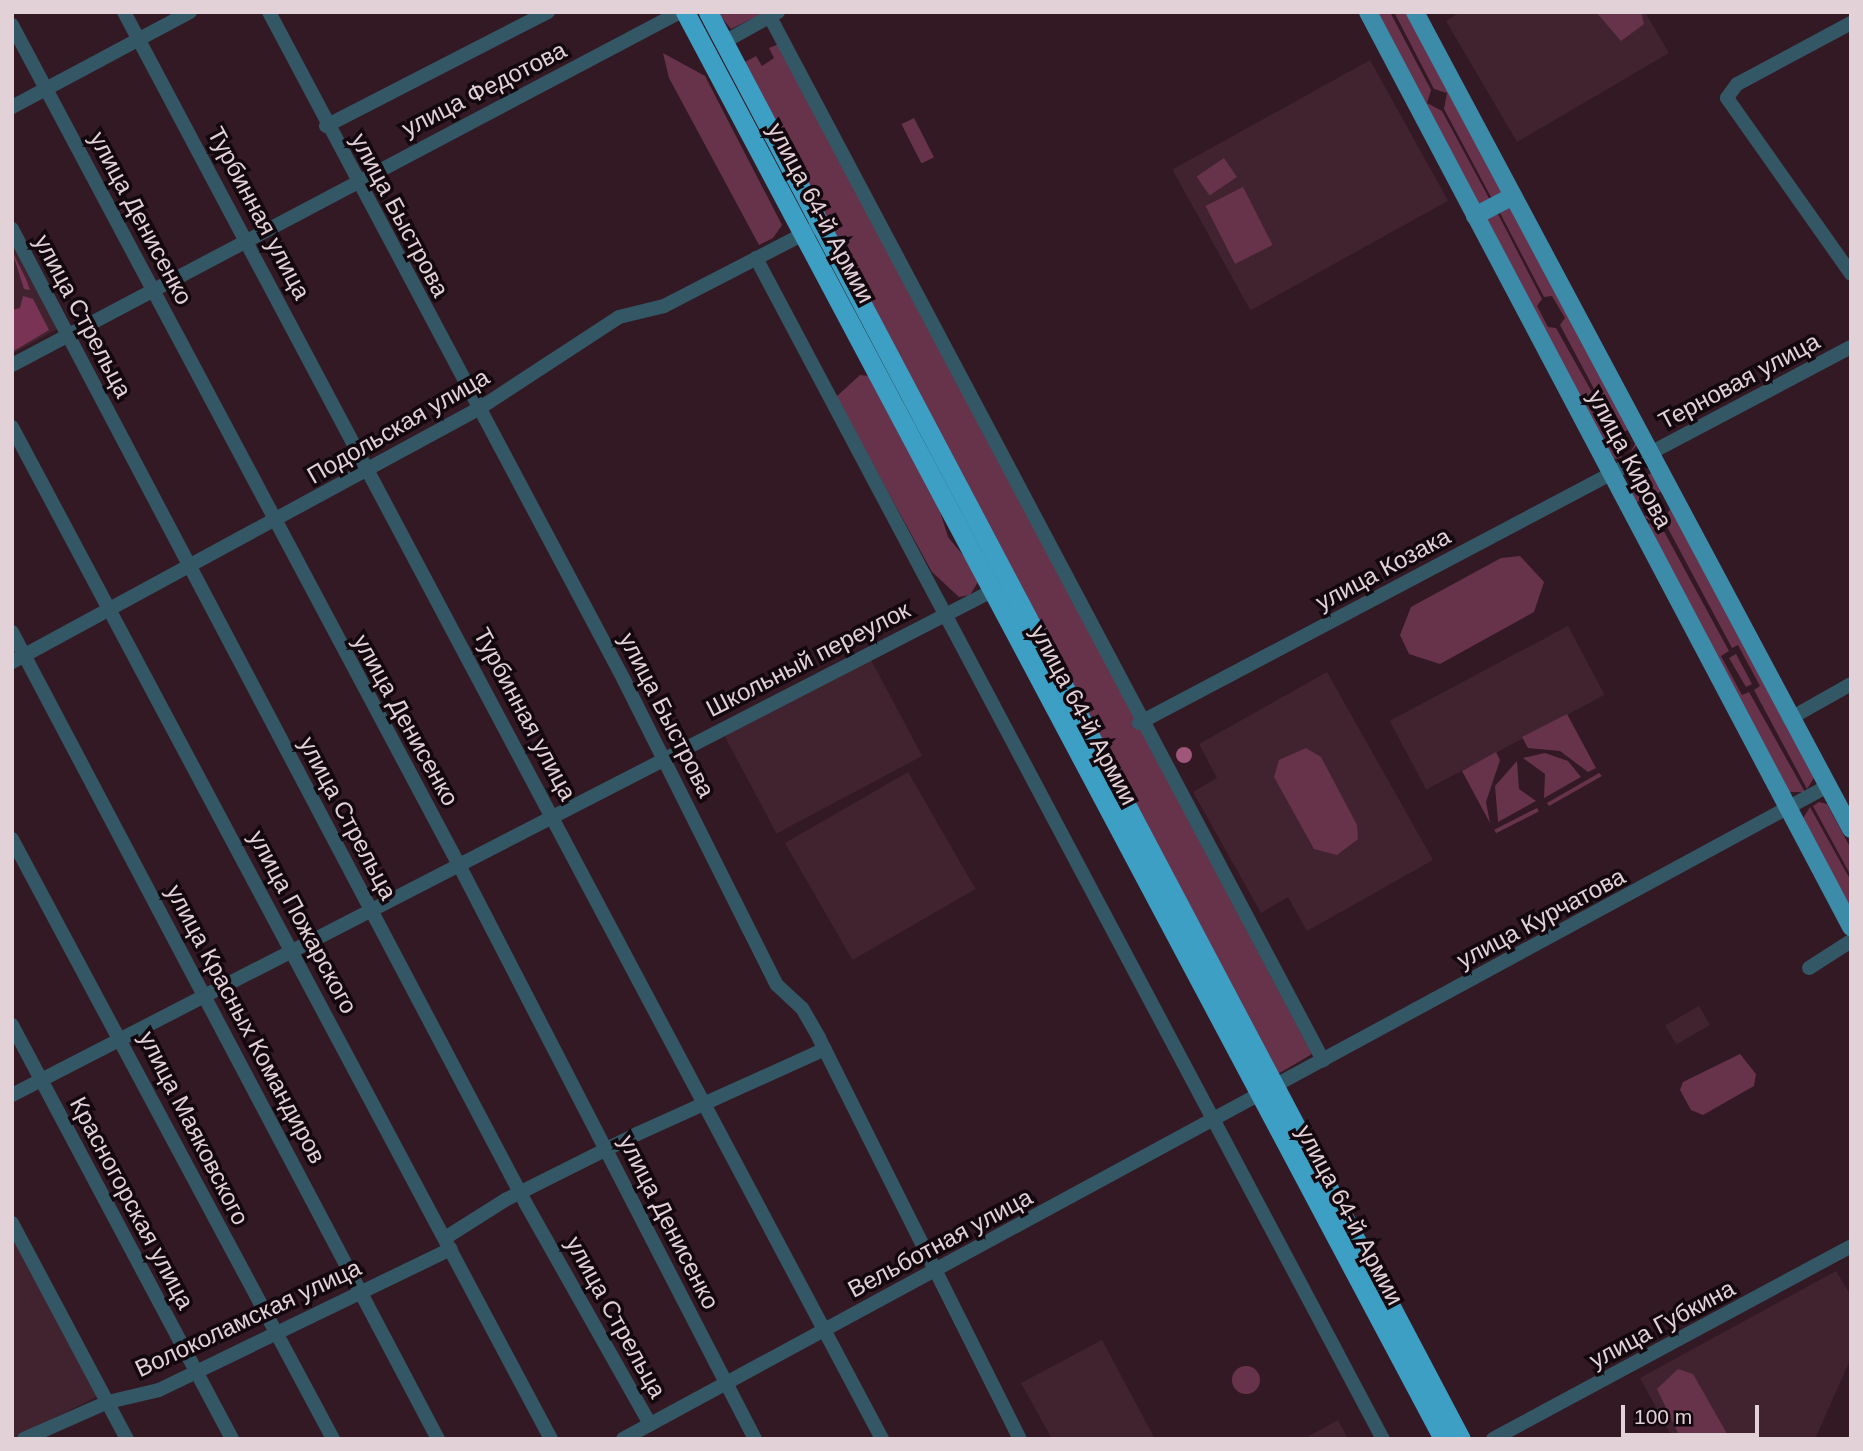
<!DOCTYPE html>
<html>
<head>
<meta charset="utf-8">
<style>
  body { margin:0 }
  #map { position:relative; width:1863px; height:1451px; overflow:hidden; background:#321924; font-family:Arial,sans-serif }
  div>[style] { position:absolute }
  .built>* { inset:0; background:#412330; transform-origin:0 0 }
  .green>* { inset:0; background:#67334b; transform-origin:0 0 }
  .round { border-radius:50% }
  .forest>* { inset:0; background:#793455 }
  .water>* { inset:0; background:#a05678 }
  .minor>* { height:14px; margin:-7px; padding:0 7px; transform-origin:7px; border-radius:7px; background:#345765 }
  .major>* { height:18px; margin:-9px; padding:0 9px; transform-origin:9px; border-radius:9px; background:#3c8ba9 }
  .highway>* { height:19px; margin:-9.5px; padding:0 9.5px; transform-origin:9.5px; border-radius:9.5px; background:#3c9fc3 }
  span { translate:-50% -50%; white-space:nowrap; text-align:center; line-height:1.15; -webkit-text-stroke:7px #13080d; paint-order:stroke }
  .street-label { font-size:24px; color:#e2d1d7 }
  .frame { position:absolute; inset:0; border:14px solid #e2d1d7; pointer-events:none }
  .scale { position:absolute; left:1621px; top:1405px; width:138px; height:32px; box-sizing:border-box; border:4px solid #e2d1d7; border-top:0; padding-left:9px; font-size:21px; line-height:24px; white-space:nowrap; color:#e2d1d7; -webkit-text-stroke:5px #13080d; paint-order:stroke }
</style>
</head>
<body>
<div id="map">
  <div class="built">
    <i style="clip-path:polygon(1460px 12px,1645px 12px,1669px 53px,1517px 142px,1446px 21px)"></i>
    <i style="left:1370px;top:60px;width:161px;height:226px;rotate:61deg"></i>
    <i style="clip-path:polygon(12px 243px,59px 328px,12px 354px)"></i>
    <i style="left:1568px;top:626px;width:78px;height:202px;rotate:62deg"></i>
    <i style="left:870px;top:658px;width:111px;height:165px;rotate:62deg"></i>
    <i style="clip-path:polygon(1327px 672px,1433px 860px,1307px 931px,1288px 897px,1261px 913px,1193px 792px,1217px 778px,1199px 744px)"></i>
    <i style="left:908px;top:772px;width:135px;height:142px;rotate:60deg"></i>
    <i style="left:1699px;top:1006px;width:22px;height:39px;rotate:60deg"></i>
    <i style="clip-path:polygon(12px 1236px,98px 1396px,12px 1439px)"></i>
    <i style="clip-path:polygon(1836px 1271px,1851px 1296px,1851px 1358px,1815px 1439px,1673px 1439px,1640px 1378px)"></i>
    <i style="clip-path:polygon(1102px 1340px,1155px 1439px,1052px 1439px,1021px 1383px)"></i>
    <i style="clip-path:polygon(1338px 1420px,1348px 1439px,1303px 1439px)"></i>
  </div>
  <div class="green">
    <i style="clip-path:polygon(717px 12px,765px 12px,731px 29px)"></i>
    <i style="clip-path:polygon(1375px 12px,1390px 12px,1431px 90px,1427px 103px,1442px 111px,1490px 200px,1479px 206px)"></i>
    <i style="clip-path:polygon(1394px 12px,1409px 12px,1504px 190px,1492px 199px,1444px 109px,1447px 93px,1434px 89px)"></i>
    <i style="clip-path:polygon(1596px 12px,1641px 12px,1644px 24px,1621px 41px)"></i>
    <i style="clip-path:polygon(779px 44px,1312px 1054px,1278px 1074px,743px 63px,756px 56px,762px 66px,774px 58px,769px 48px)"></i>
    <i style="clip-path:polygon(663px 53px,705px 76px,782px 225px,773px 238px,759px 245px,669px 78px)"></i>
    <i style="left:914px;top:118px;width:44px;height:14px;rotate:63deg"></i>
    <i style="left:1224px;top:158px;width:23px;height:33px;rotate:56deg"></i>
    <i style="left:1243px;top:187px;width:65px;height:42px;rotate:63deg"></i>
    <i style="clip-path:polygon(1513px 205px,1638px 444px,1630px 453px,1635px 444px,1628px 430px,1618px 434px,1560px 325px,1565px 318px,1552px 296px,1544px 297px,1500px 213px)"></i>
    <i style="clip-path:polygon(1498px 214px,1542px 299px,1537px 306px,1548px 327px,1556px 328px,1616px 435px,1608px 441px,1615px 455px,1623px 452px,1621px 458px,1613px 459px,1482px 222px)"></i>
    <i style="clip-path:polygon(860px 375px,869px 376px,938px 505px,948px 537px,967px 560px,978px 582px,970px 595px,959px 597px,932px 572px,836px 397px)"></i>
    <i style="left:1653px;top:472px;width:21px;height:13px;rotate:61deg"></i>
    <i style="left:1638px;top:480px;width:19px;height:14px;rotate:62deg"></i>
    <i style="clip-path:polygon(1672px 507px,1814px 778px,1807px 789px,1754px 690px,1760px 686px,1738px 645px,1732px 648px,1663px 519px)"></i>
    <i style="clip-path:polygon(1654px 513px,1729px 651px,1721px 656px,1742px 695px,1749px 692px,1805px 792px,1788px 792px,1644px 524px,1656px 523px,1643px 517px)"></i>
    <i style="clip-path:polygon(1520px 556px,1544px 582px,1534px 612px,1440px 664px,1409px 654px,1400px 635px,1411px 607px,1501px 558px)"></i>
    <i style="clip-path:polygon(1736px 654px,1752px 684px,1746px 687px,1729px 658px)"></i>
    <i style="clip-path:polygon(1567px 714px,1596px 768px,1588px 772px,1560px 751px,1528px 748px,1522px 737px)"></i>
    <i style="clip-path:polygon(1306px 748px,1321px 757px,1357px 825px,1358px 839px,1337px 855px,1314px 849px,1274px 777px,1279px 760px)"></i>
    <i style="clip-path:polygon(1496px 752px,1500px 760px,1486px 802px,1490px 823px,1462px 771px)"></i>
    <i style="clip-path:polygon(1545px 753px,1568px 761px,1581px 777px,1544px 798px,1545px 774px,1523px 758px)"></i>
    <i style="clip-path:polygon(1517px 761px,1519px 789px,1536px 801px,1498px 822px,1495px 786px)"></i>
    <i style="clip-path:polygon(1599px 773px,1602px 776px,1549px 806px,1547px 803px)"></i>
    <i style="clip-path:polygon(1819px 802px,1827px 804px,1851px 849px,1851px 876px,1813px 806px)"></i>
    <i style="clip-path:polygon(1810px 807px,1851px 881px,1851px 912px,1802px 820px)"></i>
    <i style="left:1537px;top:808px;width:4px;height:48px;rotate:63deg"></i>
    <i style="clip-path:polygon(1740px 1054px,1756px 1074px,1754px 1086px,1703px 1115px,1691px 1110px,1680px 1090px,1683px 1082px)"></i>
    <i class="round" style="left:1232px;top:1366px;width:28px;height:28px"></i>
    <i style="clip-path:polygon(1678px 1369px,1693px 1374px,1730px 1439px,1681px 1439px,1657px 1389px)"></i>
  </div>
  <div class="forest">
    <i style="clip-path:polygon(12px 251px,26px 279px,30px 290px,24px 289px)"></i>
    <i style="clip-path:polygon(23px 296px,33px 299px,49px 330px,12px 352px,12px 310px,20px 308px)"></i>
  </div>
  <div class="water">
    <i class="round" style="left:1176px;top:747px;width:16px;height:16px"></i>
  </div>
  <div class="minor">
    <i style="left:124px;top:12px;width:1616px;rotate:62.02deg"></i>
    <i style="left:269px;top:12px;width:756px;rotate:62.01deg"></i>
    <i style="left:624px;top:680px;width:341px;rotate:63.4deg"></i>
    <i style="left:777px;top:985px;width:34px;rotate:43deg"></i>
    <i style="left:802px;top:1008px;width:34px;rotate:60deg"></i>
    <i style="left:819px;top:1038px;width:449px;rotate:63.4deg"></i>
    <i style="left:770px;top:17px;width:1181px;rotate:62.07deg"></i>
    <i style="left:1851px;top:23px;width:129px;rotate:151.8deg"></i>
    <i style="left:1737px;top:84px;width:17px;rotate:126deg"></i>
    <i style="left:1727px;top:98px;width:215px;rotate:54.8deg"></i>
    <i style="left:12px;top:25px;width:949px;rotate:61.98deg"></i>
    <i style="left:458px;top:863px;width:648px;rotate:62.72deg"></i>
    <i style="left:724px;top:42px;width:62px;rotate:-29.1deg"></i>
    <i style="left:12px;top:107px;width:202px;rotate:-28.1deg"></i>
    <i style="left:326px;top:126px;width:250px;rotate:-27.2deg"></i>
    <i style="left:12px;top:229px;width:1102px;rotate:62.2deg"></i>
    <i style="left:526px;top:1204px;width:253px;rotate:60.6deg"></i>
    <i style="left:756px;top:258px;width:1337px;rotate:62.04deg"></i>
    <i style="left:12px;top:365px;width:756px;rotate:-27.85deg"></i>
    <i style="left:12px;top:427px;width:1147px;rotate:61.96deg"></i>
    <i style="left:12px;top:632px;width:913px;rotate:62.17deg"></i>
    <i style="left:12px;top:662px;width:532px;rotate:-28.49deg"></i>
    <i style="left:480px;top:408px;width:166px;rotate:-33.2deg"></i>
    <i style="left:619px;top:317px;width:46px;rotate:-13.7deg"></i>
    <i style="left:664px;top:306px;width:165px;rotate:-27.3deg"></i>
    <i style="left:1789px;top:719px;width:71px;rotate:-29.4deg"></i>
    <i style="left:1139px;top:723px;width:805px;rotate:-27.84deg"></i>
    <i style="left:12px;top:839px;width:680px;rotate:61.85deg"></i>
    <i style="left:1809px;top:968px;width:50px;rotate:-32.7deg"></i>
    <i style="left:12px;top:1025px;width:469px;rotate:62deg"></i>
    <i style="left:12px;top:1095px;width:1100px;rotate:-27.22deg"></i>
    <i style="left:12px;top:1223px;width:245px;rotate:62deg"></i>
    <i style="left:445px;top:1238px;width:71px;rotate:-32.3deg"></i>
    <i style="left:505px;top:1200px;width:148px;rotate:-26.6deg"></i>
    <i style="left:637px;top:1134px;width:206px;rotate:-24.3deg"></i>
    <i style="left:24px;top:1439px;width:92px;rotate:-23.8deg"></i>
    <i style="left:108px;top:1402px;width:52px;rotate:-13.2deg"></i>
    <i style="left:159px;top:1390px;width:324px;rotate:-25.8deg"></i>
    <i style="left:623px;top:1439px;width:1368px;rotate:-28.46deg"></i>
    <i style="left:1493px;top:1439px;width:407px;rotate:-28.3deg"></i>
  </div>
  <div class="major">
    <i style="left:1368px;top:12px;width:1035px;rotate:62.17deg"></i>
    <i style="left:1415px;top:12px;width:926px;rotate:61.91deg"></i>
    <i style="left:1475px;top:216px;width:43px;rotate:-27.8deg"></i>
  </div>
  <div class="highway">
    <i style="left:685px;top:12px;width:1616px;rotate:62.02deg"></i>
    <i style="left:708px;top:12px;width:1613px;rotate:62.18deg"></i>
  </div>
  <div class="street-label">
    <span style="left:484px;top:89px;rotate:-27deg">улица Федотова</span>
    <span style="left:259px;top:213px;rotate:62deg">Турбинная улица</span>
    <span style="left:821px;top:213px;rotate:62deg">улица 64-й Армии</span>
    <span style="left:400px;top:215px;rotate:62deg">улица Быстрова</span>
    <span style="left:141px;top:218px;rotate:62deg">улица Денисенко</span>
    <span style="left:83px;top:316px;rotate:62deg">улица Стрельца</span>
    <span style="left:1739px;top:381px;rotate:-28deg">Терновая улица</span>
    <span style="left:398px;top:426px;rotate:-30deg">Подольская улица</span>
    <span style="left:1630px;top:459px;rotate:62deg">улица Кирова</span>
    <span style="left:1383px;top:569px;rotate:-28deg">улица Козака</span>
    <span style="left:808px;top:659px;rotate:-27deg">Школьный переулок</span>
    <span style="left:525px;top:714px;rotate:62deg">Турбинная улица</span>
    <span style="left:667px;top:715px;rotate:63deg">улица Быстрова</span>
    <span style="left:1084px;top:715px;rotate:62deg">улица 64-й Армии</span>
    <span style="left:406px;top:720px;rotate:61deg">улица Денисенко</span>
    <span style="left:348px;top:818px;rotate:62deg">улица Стрельца</span>
    <span style="left:1541px;top:918px;rotate:-28deg">улица Курчатова</span>
    <span style="left:303px;top:922px;rotate:62deg">улица Пожарского</span>
    <span style="left:246px;top:1024px;rotate:62deg">улица Красных Командиров</span>
    <span style="left:194px;top:1128px;rotate:63deg">улица Маяковского</span>
    <span style="left:132px;top:1203px;rotate:62deg">Красногорская улица</span>
    <span style="left:1350px;top:1215px;rotate:62deg">улица 64-й Армии</span>
    <span style="left:669px;top:1222px;rotate:63deg">улица Денисенко</span>
    <span style="left:940px;top:1243px;rotate:-28deg">Вельботная улица</span>
    <span style="left:616px;top:1317px;rotate:61deg">улица Стрельца</span>
    <span style="left:248px;top:1318px;rotate:-25deg">Волоколамская улица</span>
    <span style="left:1662px;top:1324px;rotate:-28deg">улица Губкина</span>
  </div>
  <div class="frame"></div>
  <div class="scale">100 m</div>
</div>
</body>
</html>
